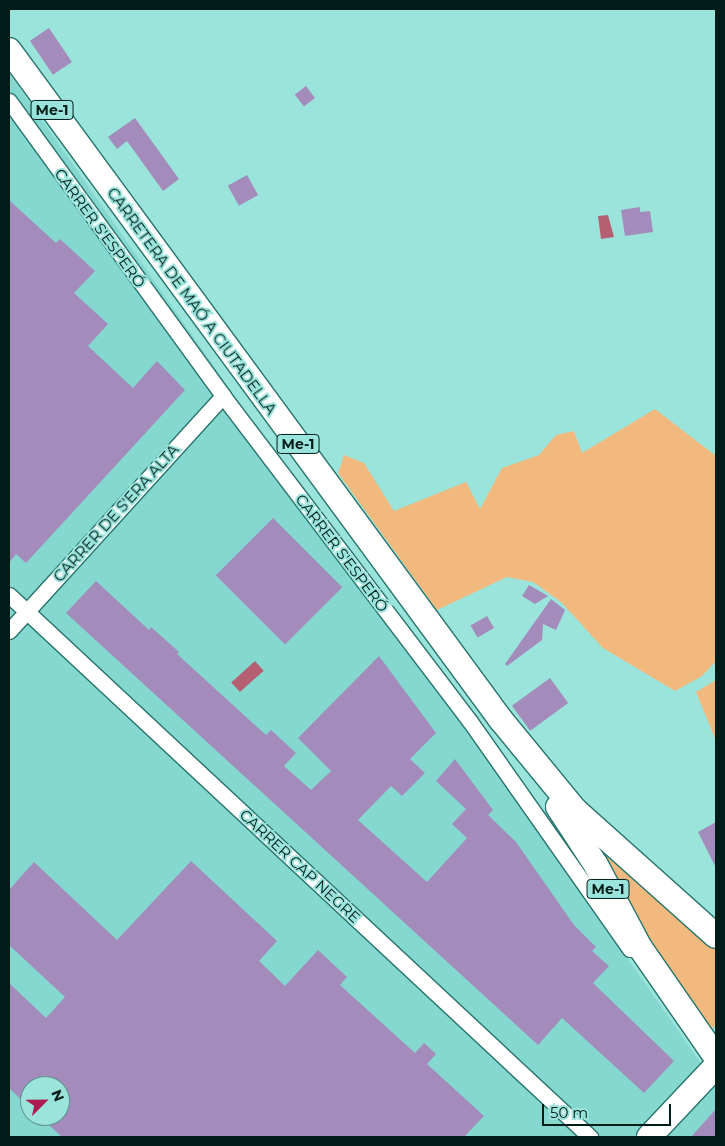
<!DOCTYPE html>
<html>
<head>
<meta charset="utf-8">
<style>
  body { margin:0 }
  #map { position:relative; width:725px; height:1146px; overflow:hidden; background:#9ae4db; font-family:Montserrat,sans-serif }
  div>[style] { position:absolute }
  .built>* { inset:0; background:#84d8cf }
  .green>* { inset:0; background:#f2b97e }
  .water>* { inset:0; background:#b55f73; transform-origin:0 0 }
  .building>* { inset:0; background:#a38cbc; transform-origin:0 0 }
  .roads { filter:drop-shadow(1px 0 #29756d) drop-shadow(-1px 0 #29756d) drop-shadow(0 1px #29756d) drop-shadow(0 -1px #29756d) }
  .street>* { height:15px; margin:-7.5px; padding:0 7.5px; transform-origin:7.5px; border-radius:7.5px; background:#fff }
  .primary>* { height:24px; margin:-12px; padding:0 12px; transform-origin:12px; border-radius:12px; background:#fff }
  span { translate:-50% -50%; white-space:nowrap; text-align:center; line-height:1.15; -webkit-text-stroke:4px #9ae4db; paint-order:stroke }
  .shield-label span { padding:1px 4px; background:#9ae4db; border:1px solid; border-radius:4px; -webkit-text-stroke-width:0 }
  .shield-label { font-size:14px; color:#001c19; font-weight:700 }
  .street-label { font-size:15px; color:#001c19 }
  .frame { position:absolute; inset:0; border:10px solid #001c19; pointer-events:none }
  .north { position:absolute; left:20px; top:1076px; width:50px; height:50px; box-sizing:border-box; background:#9ae4db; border:1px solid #5c948d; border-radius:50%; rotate:67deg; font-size:14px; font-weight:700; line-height:20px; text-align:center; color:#001c19 }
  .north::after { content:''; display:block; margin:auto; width:18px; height:22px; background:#ad1c50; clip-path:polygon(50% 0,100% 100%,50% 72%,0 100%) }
  .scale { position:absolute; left:542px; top:1104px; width:129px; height:22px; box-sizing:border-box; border:2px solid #001c19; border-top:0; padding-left:6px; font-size:15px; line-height:18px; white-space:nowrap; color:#001c19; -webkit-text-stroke:4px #9ae4db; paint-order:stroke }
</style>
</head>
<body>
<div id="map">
  <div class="built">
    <i style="clip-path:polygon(evenodd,9px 73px,716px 1085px,716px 1137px,9px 1137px,9px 73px,30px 1086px,60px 1086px,60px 1116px,30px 1116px,30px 1086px)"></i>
  </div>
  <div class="green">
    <i style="clip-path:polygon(655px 409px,716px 456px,716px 661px,702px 676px,675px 691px,603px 648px,561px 602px,533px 582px,507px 577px,437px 610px,338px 473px,344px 455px,364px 463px,394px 511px,466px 482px,480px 509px,502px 468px,539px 455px,556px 435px,574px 431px,582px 453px)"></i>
    <i style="clip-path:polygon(716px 680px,716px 741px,696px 692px)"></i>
    <i style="clip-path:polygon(600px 851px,716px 948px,716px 1024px,710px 1031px,651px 952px)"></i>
  </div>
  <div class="water">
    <i style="clip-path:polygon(608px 215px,614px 237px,601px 239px,598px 216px)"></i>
    <i style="left:255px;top:661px;width:13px;height:32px;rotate:48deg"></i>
  </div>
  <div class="building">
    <i style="left:49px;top:28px;width:41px;height:23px;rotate:56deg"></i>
    <i style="left:306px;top:86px;width:15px;height:14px;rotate:53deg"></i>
    <i style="clip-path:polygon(135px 118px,179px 179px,163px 191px,127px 141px,117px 149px,108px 137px)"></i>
    <i style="left:247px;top:175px;width:23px;height:22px;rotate:61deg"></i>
    <i style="clip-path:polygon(9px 200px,56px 243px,60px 239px,95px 271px,74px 293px,108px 324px,88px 346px,133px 388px,157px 361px,185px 390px,26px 563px,16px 554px,9px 563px)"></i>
    <i style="clip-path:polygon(640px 207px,640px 212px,650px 211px,653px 232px,625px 236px,621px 210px)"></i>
    <i style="left:273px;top:518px;width:98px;height:81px;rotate:45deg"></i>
    <i style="clip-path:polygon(96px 581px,149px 630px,151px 627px,179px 652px,177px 654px,266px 735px,271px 730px,296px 753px,284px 766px,311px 790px,331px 771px,298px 738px,379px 656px,436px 733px,410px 759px,425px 773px,402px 796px,391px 786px,358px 820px,427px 882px,467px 838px,452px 824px,466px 809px,436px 781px,455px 759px,493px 810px,488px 815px,516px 842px,574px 925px,596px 947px,592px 951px,609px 966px,593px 983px,674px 1061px,644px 1093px,562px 1018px,538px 1045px,66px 613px)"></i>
    <i style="clip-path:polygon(529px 585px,548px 596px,535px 604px,522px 596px)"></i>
    <i style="clip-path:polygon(551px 599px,565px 610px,556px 630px,543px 624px,542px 640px,507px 666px,505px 664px)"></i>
    <i style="left:487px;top:616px;width:14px;height:19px;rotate:60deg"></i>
    <i style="left:550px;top:678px;width:31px;height:47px;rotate:54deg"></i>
    <i style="clip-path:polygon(716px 822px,716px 868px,698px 832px)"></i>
    <i style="clip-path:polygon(191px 861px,277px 941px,259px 961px,285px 986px,318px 950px,347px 977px,340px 985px,415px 1053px,424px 1043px,436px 1054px,427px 1064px,484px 1116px,464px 1137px,62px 1137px,39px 1116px,60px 1116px,60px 1086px,30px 1086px,30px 1108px,9px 1088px,9px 983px,46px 1018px,65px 997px,9px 945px,9px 890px,34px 862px,117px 940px)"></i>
    <i style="clip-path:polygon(716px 1109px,716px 1137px,691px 1137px)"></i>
  </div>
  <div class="roads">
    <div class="street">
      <i style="left:9px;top:101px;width:364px;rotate:54deg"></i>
      <i style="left:223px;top:396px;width:407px;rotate:52.8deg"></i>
      <i style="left:469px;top:720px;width:280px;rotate:54.9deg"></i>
      <i style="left:9px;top:595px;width:795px;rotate:43.01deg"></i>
      <i style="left:9px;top:631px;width:318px;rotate:-47.7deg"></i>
    </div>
    <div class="primary">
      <i style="left:9px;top:50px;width:831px;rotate:53.71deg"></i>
      <i style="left:501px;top:720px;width:117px;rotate:50.6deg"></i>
      <i style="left:575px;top:810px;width:189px;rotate:41.8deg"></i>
      <i style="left:558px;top:807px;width:69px;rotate:56.8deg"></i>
      <i style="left:596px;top:865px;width:92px;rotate:62deg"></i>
      <i style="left:639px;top:946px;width:135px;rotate:55.3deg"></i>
      <i style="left:649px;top:1137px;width:98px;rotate:-46.7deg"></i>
    </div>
  </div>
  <div class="shield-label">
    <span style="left:52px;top:110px">Me-1</span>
    <span style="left:298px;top:444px">Me-1</span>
    <span style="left:608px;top:889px">Me-1</span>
  </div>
  <div class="street-label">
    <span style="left:100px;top:228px;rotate:54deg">CARRER S'ESPERÓ</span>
    <span style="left:192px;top:301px;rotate:54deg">CARRETERA DE MAÓ A CIUTADELLA</span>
    <span style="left:116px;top:513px;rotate:-48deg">CARRER DE S'ERA ALTA</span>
    <span style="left:342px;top:553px;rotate:53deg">CARRER S'ESPERÓ</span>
    <span style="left:300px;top:866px;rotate:43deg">CARRER CAP NEGRE</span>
  </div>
  <div class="frame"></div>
  <div class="north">N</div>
  <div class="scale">50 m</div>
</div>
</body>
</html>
